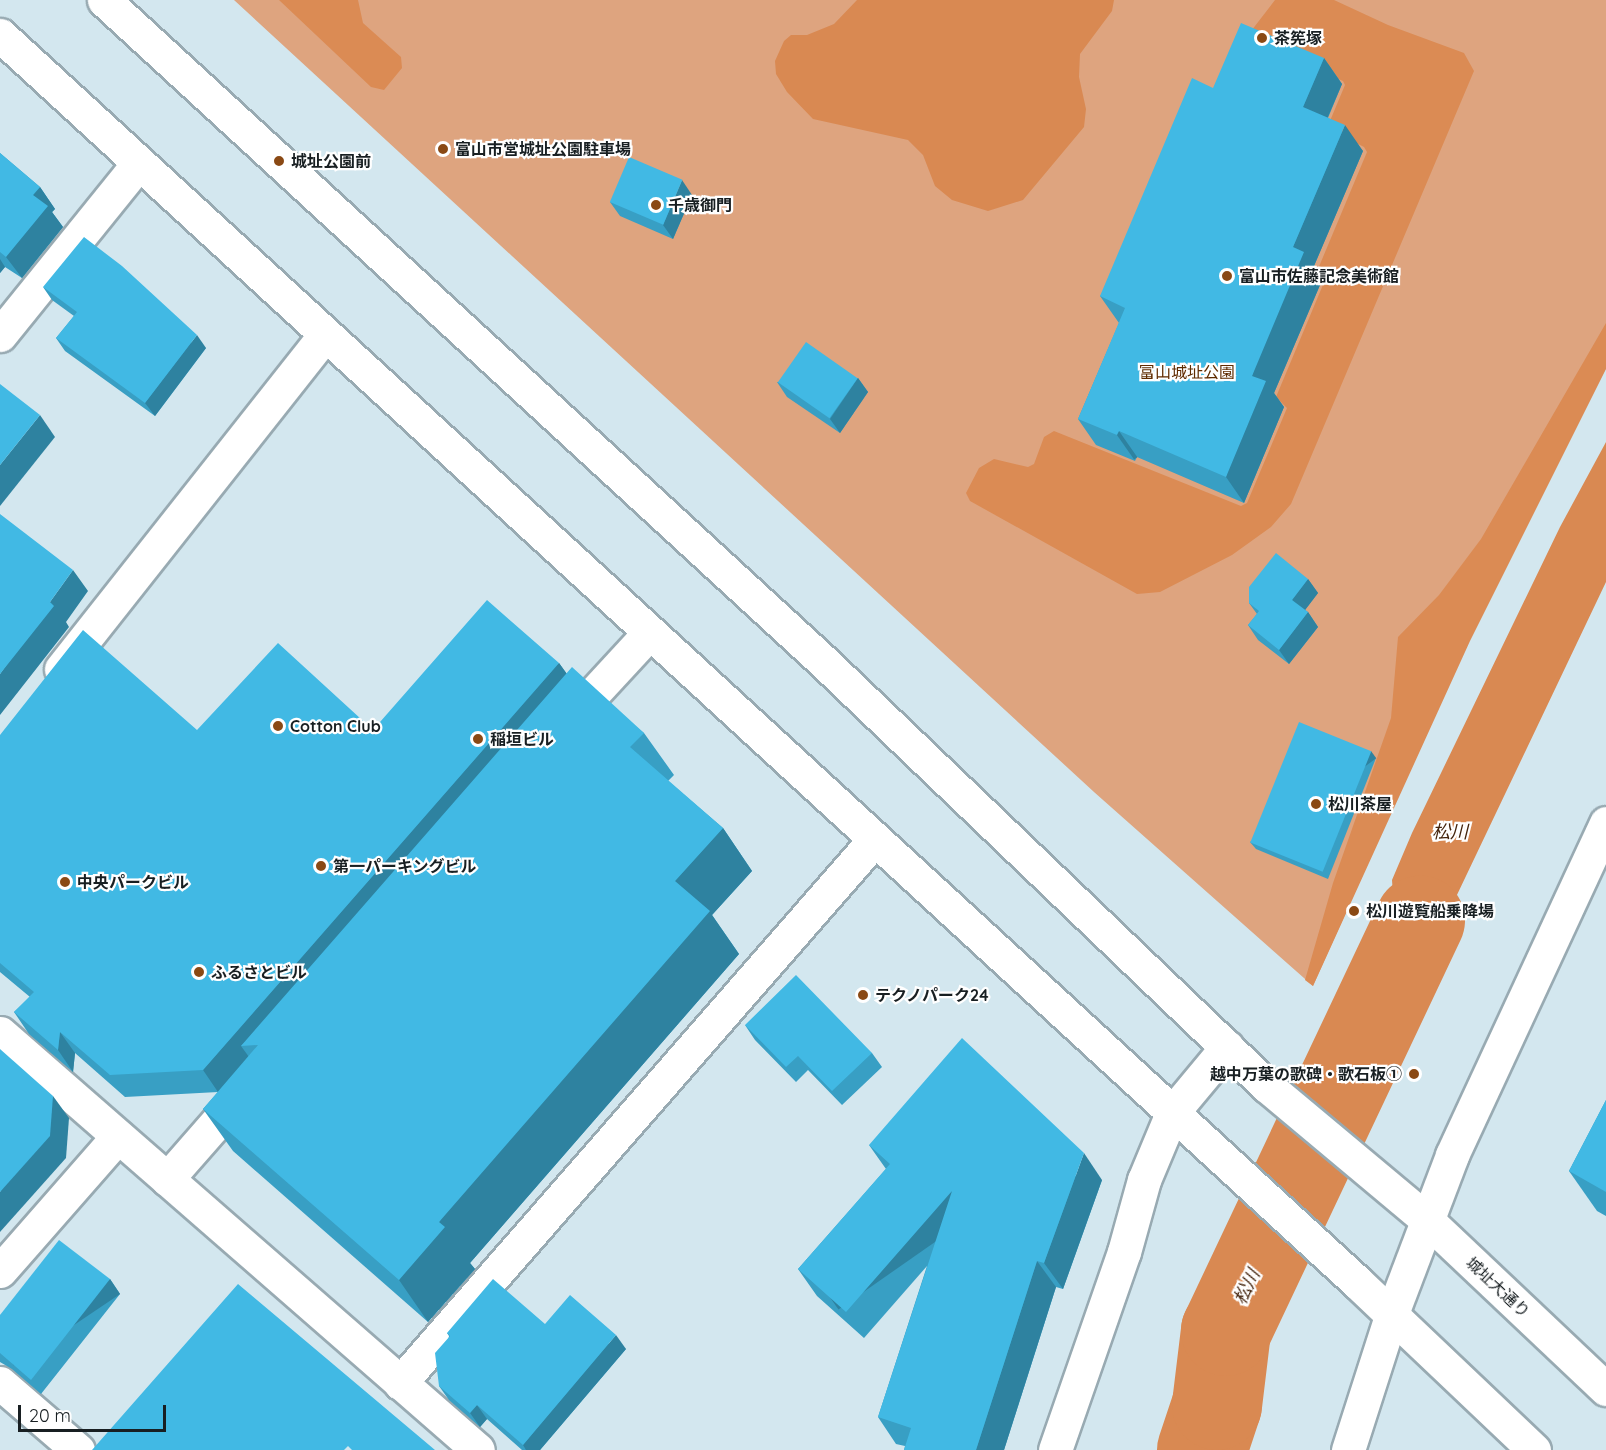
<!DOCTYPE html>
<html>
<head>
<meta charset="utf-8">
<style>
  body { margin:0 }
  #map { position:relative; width:1606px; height:1450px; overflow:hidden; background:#d3e7ef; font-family:Quicksand,"Noto Sans JP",sans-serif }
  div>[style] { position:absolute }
  .green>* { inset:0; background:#dea47f }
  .forest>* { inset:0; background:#db8b54 }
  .water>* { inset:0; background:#d98952 }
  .river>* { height:90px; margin:-45px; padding:0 45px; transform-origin:45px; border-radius:45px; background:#d98952 }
  .roads { filter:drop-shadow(2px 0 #98aab2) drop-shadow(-2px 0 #98aab2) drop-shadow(0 2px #98aab2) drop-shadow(0 -2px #98aab2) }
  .street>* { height:33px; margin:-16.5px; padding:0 16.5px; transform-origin:16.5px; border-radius:16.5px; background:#fff }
  .secondary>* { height:33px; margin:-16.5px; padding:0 16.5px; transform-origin:16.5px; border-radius:16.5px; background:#fff }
  .wall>* { inset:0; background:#389fc4 }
  .shaded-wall>* { inset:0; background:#2e82a0; transform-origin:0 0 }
  .building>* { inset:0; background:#41b9e4; transform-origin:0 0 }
  .dots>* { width:16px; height:16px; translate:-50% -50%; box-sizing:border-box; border:3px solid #fff; border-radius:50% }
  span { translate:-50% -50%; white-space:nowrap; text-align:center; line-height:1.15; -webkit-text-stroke:4.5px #fff; paint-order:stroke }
  .poi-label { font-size:16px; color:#181f22; font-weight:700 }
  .left { translate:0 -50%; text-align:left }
  .right { translate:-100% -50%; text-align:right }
  .park-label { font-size:16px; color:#5e2b00 }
  .street-label { font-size:16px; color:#181f22 }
  .water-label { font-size:18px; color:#44240d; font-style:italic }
  .scale { position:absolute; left:18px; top:1405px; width:148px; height:27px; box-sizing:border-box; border:3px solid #181f22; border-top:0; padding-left:8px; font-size:18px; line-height:21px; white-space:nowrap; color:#181f22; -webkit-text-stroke:4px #fff; paint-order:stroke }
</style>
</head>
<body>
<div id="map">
  <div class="green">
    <i style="clip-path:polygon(234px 0,1606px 0,1606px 368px,1468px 640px,1313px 986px,1094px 792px)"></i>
  </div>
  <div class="forest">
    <i style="clip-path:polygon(279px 0,358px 0,363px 23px,401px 57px,402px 68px,384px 90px,371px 87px)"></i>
    <i style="clip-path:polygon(1275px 0,1334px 0,1388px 25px,1464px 53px,1474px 71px,1291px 504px,1271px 527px,1232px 555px,1160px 592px,1137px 594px,970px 501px,966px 493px,979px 468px,994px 459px,1028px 467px,1034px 464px,1044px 437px,1054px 431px,1241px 506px,1247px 503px,1287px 408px,1276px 397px,1325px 280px,1318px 269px,1367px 152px,1364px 147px,1327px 128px,1345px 85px,1343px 81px,1255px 44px,1248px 35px)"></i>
    <i style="clip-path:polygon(1606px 323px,1606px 369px,1470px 641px,1313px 986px,1305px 980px,1333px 883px,1391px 718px,1398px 637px,1439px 595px,1481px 539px)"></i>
  </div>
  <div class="water">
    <i style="clip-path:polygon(857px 0,1114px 0,1112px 11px,1080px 54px,1079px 77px,1086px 109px,1084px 127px,1023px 200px,988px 211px,952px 200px,935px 186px,923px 155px,908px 140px,813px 119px,787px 92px,776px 74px,775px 61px,784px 41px,791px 35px,807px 35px,834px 24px)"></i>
    <i style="clip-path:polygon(1606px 442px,1606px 582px,1446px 918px,1392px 1057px,1348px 1016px,1388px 923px,1369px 918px,1366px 911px,1393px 895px,1392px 880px,1412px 833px,1560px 527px)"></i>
    <i style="clip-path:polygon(1213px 1276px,1267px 1320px,1257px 1343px,1256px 1375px,1233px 1450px,1164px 1450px,1188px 1379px,1187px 1344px)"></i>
  </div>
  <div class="river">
    <i style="left:1202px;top:1450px;width:47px;rotate:-71.6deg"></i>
    <i style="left:1217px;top:1405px;width:75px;rotate:-83.1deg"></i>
    <i style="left:1226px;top:1331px;width:454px;rotate:-64.7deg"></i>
  </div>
  <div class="roads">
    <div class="street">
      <i style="left:0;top:335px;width:221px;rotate:-51.1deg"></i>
      <i style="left:61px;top:669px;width:426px;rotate:-51.7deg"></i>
      <i style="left:567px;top:722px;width:121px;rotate:-47.3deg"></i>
      <i style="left:0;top:1033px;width:634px;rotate:41.1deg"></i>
      <i style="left:167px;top:1179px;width:118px;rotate:-48.8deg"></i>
      <i style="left:0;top:1271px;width:179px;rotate:-48.8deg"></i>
      <i style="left:1391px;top:1316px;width:172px;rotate:-69.2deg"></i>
      <i style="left:1452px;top:1155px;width:366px;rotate:-65.1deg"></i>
      <i style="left:0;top:1383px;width:103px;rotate:40.7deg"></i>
      <i style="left:400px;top:1383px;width:722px;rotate:-48.87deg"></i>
      <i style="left:1055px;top:1450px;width:210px;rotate:-70.8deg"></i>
      <i style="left:1124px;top:1252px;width:75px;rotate:-74.5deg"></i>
      <i style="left:1144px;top:1180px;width:73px;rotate:-67.3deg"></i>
      <i style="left:1172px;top:1113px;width:86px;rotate:-50.2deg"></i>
    </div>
    <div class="secondary">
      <i style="left:104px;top:0;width:981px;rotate:42.6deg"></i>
      <i style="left:826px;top:664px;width:610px;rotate:43.74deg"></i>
      <i style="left:1267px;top:1086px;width:206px;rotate:39.9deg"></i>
      <i style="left:1425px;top:1218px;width:249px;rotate:43.4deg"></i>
      <i style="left:0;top:35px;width:1843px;rotate:42.58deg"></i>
      <i style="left:1357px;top:1282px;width:244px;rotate:43.5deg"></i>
      <i style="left:1348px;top:1450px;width:141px;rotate:-72.2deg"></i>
    </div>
  </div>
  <div class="wall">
    <i style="clip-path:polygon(1324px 58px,1342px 84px,1328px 118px,1363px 151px,1314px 266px,1323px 278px,1274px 393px,1284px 407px,1244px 503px,1137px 457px,1135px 461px,1096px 445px,1078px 419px,1119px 323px,1100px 296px)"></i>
    <i style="clip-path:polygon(0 153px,40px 187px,55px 209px,52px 212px,63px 227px,22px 278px,5px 267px,0 273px)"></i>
    <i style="clip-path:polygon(692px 195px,673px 239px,620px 216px,610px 202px)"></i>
    <i style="clip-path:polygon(43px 287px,206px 348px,155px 416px,65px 351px,56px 338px,74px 316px,52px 300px)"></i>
    <i style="clip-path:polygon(858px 378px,868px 392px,840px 433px,787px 397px,777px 382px)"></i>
    <i style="clip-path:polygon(1308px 579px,1318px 593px,1305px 610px,1308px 612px,1318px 627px,1289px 664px,1258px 640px,1248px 625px,1257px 614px,1249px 603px)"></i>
    <i style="clip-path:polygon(559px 663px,567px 674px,644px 733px,674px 775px,668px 781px,723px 828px,752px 871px,712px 915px,739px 954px,470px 1263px,475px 1269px,428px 1322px,233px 1151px,203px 1109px,218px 1092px,125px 1097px,75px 1053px,73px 1072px,29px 1034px,14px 1012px,30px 997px,0 972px,0 735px,197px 730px,373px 730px)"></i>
    <i style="clip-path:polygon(1376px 758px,1328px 879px,1256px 849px,1250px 842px)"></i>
    <i style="clip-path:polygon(745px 1025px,872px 1053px,882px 1067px,842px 1105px,808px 1070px,796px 1082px,755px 1040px)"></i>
    <i style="clip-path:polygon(1606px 1100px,1606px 1216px,1597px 1211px,1569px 1171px)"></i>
    <i style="clip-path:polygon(869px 1145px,1102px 1180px,1063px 1289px,1056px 1287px,1004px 1450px,904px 1450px,905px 1446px,896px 1444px,878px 1417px,927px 1266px,864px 1338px,817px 1296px,798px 1269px,886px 1169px)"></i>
    <i style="clip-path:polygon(110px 1279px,120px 1294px,41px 1394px,12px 1369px,0 1362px,0 1315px)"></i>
    <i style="clip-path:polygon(545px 1324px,626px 1349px,540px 1450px,522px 1450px,487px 1419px,480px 1427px,449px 1400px,439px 1386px,449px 1336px,447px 1333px)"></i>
  </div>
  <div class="shaded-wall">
    <i style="clip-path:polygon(1324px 58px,1342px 84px,1321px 133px,1303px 107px)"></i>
    <i style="clip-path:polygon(1345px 125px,1363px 151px,1314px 266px,1323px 278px,1274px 393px,1284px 407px,1244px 503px,1226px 477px,1252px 376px,1293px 247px)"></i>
    <i style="clip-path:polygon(682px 180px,692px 195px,673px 239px,663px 225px)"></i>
    <i style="clip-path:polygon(40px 187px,55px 209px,52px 212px,63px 227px,22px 278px,6px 257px,33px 195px)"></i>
    <i style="clip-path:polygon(0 259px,5px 267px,0 273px)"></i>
    <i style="clip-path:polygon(197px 335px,206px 348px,155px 416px,145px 403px)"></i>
    <i style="clip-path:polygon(858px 378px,868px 392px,840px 433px,830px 419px)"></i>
    <i style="clip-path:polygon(40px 415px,55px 437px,0 506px,0 465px)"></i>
    <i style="left:1119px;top:431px;width:32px;height:4px;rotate:55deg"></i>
    <i style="clip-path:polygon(73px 570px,88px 591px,66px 622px,69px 627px,0 715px,0 674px,50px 602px)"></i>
    <i style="clip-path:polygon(1308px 579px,1318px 593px,1302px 614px,1292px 600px)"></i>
    <i style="clip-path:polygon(1308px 612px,1318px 627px,1289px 664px,1279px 650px)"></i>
    <i style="clip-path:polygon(559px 663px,574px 684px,241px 1046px,249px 1057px,218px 1092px,203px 1070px)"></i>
    <i style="left:1371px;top:751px;width:9px;height:130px;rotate:54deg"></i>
    <i style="clip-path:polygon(723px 828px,752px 871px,712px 915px,739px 954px,470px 1263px,475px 1269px,428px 1322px,399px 1280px,675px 881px)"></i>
    <i style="clip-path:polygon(60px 1032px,75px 1053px,73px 1072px,58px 1050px)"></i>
    <i style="clip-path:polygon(53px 1096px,69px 1118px,66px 1158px,0 1232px,0 1192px)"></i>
    <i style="clip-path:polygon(1084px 1153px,1102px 1180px,1063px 1289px,1044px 1263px)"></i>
    <i style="left:952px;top:1191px;width:32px;height:161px;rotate:55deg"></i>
    <i style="clip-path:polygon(1037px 1261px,1056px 1287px,1004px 1450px,976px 1450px)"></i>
    <i style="left:110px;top:1279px;width:18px;height:128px;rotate:56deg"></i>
    <i style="clip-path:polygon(616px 1335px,626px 1349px,540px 1450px,526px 1450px,523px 1445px)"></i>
    <i style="clip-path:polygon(477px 1405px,487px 1419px,480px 1427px,470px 1413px)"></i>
  </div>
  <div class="building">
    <i style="clip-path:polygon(1241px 23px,1324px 58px,1303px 107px,1345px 125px,1293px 247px,1304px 252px,1252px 376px,1266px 381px,1226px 477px,1119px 431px,1117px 435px,1078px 419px,1125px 308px,1100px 296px,1192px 78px,1213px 88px)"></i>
    <i style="clip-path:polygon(0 153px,40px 187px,33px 195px,48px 206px,6px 257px,0 252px)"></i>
    <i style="left:629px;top:157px;width:58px;height:49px;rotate:23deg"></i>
    <i style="clip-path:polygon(84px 237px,122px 266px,197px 335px,145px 403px,56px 338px,77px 312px,43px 287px)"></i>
    <i style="left:806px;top:342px;width:63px;height:49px;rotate:35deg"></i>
    <i style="clip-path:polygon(0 384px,40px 415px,0 465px)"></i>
    <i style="clip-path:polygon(0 514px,73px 570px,50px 602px,54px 606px,0 674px)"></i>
    <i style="clip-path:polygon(1276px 553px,1308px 579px,1292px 600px,1308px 612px,1279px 650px,1248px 625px,1259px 611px,1249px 603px,1249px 587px)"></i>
    <i style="clip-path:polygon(487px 600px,559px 663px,203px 1070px,110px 1075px,60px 1032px,58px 1050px,14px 1012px,34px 992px,0 963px,0 735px,83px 630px,197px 730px,278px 643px,373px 730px)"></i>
    <i style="clip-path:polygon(572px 667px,644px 733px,630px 747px,723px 828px,675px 881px,710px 911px,439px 1222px,445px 1227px,399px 1280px,203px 1109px,258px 1045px,241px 1046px)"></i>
    <i style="left:1299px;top:722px;width:78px;height:130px;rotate:22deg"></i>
    <i style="clip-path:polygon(796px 975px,872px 1053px,832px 1091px,798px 1056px,786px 1067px,745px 1025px)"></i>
    <i style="clip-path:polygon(962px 1038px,1084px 1153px,1044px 1263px,1037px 1261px,976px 1450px,904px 1450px,911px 1428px,878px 1417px,952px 1191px,846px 1312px,798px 1269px,890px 1164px,869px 1145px)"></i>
    <i style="clip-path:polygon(0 1049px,53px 1096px,50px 1136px,0 1192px)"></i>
    <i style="clip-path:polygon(1606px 1100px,1606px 1192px,1569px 1171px)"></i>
    <i style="clip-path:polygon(59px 1240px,110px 1279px,31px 1380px,0 1353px,0 1315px)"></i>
    <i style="clip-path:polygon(493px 1279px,545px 1324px,570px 1295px,616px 1335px,523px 1445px,477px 1405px,470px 1413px,439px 1386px,435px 1353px,450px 1336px,447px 1333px)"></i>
    <i style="clip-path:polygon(238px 1284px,435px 1450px,352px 1450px,348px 1446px,344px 1450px,92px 1450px)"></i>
  </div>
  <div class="dots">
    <i style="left:1262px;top:38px;background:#8a4914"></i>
    <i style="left:443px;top:149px;background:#8a4914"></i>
    <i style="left:279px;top:161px;background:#8a4914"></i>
    <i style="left:656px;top:205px;background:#8a4914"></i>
    <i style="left:1227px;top:276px;background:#8a4914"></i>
    <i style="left:278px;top:726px;background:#8a4914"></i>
    <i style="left:478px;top:739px;background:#8a4914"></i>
    <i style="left:1316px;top:804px;background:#8a4914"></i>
    <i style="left:321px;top:866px;background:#8a4914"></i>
    <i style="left:65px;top:882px;background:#8a4914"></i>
    <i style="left:1354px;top:911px;background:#8a4914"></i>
    <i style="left:199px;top:972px;background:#8a4914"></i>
    <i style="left:863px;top:995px;background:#8a4914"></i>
    <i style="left:1414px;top:1074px;background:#8a4914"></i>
  </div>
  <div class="poi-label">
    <span class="left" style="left:1274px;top:38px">茶筅塚</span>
    <span class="left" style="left:455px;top:149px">富山市営城址公園駐車場</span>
    <span class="left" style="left:291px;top:161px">城址公園前</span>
    <span class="left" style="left:668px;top:205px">千歳御門</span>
    <span class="left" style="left:1239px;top:276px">富山市佐藤記念美術館</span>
    <span class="left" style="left:290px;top:726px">Cotton Club</span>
    <span class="left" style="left:490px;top:739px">稲垣ビル</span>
    <span class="left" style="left:1328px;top:804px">松川茶屋</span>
    <span class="left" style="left:333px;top:866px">第一パーキングビル</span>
    <span class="left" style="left:77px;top:882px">中央パークビル</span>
    <span class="left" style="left:1366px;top:911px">松川遊覧船乗降場</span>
    <span class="left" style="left:211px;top:972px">ふるさとビル</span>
    <span class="left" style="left:875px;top:995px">テクノパーク24</span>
    <span class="right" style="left:1402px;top:1074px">越中万葉の歌碑・歌石板①</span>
  </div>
  <div class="park-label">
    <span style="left:1187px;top:372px">富山城址公園</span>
  </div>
  <div class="street-label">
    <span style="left:1498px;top:1287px;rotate:43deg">城址大通り</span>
  </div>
  <div class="water-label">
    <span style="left:1450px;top:832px">松川</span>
    <span style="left:1247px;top:1287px;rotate:-64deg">松川</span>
  </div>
  <div class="scale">20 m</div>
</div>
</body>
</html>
